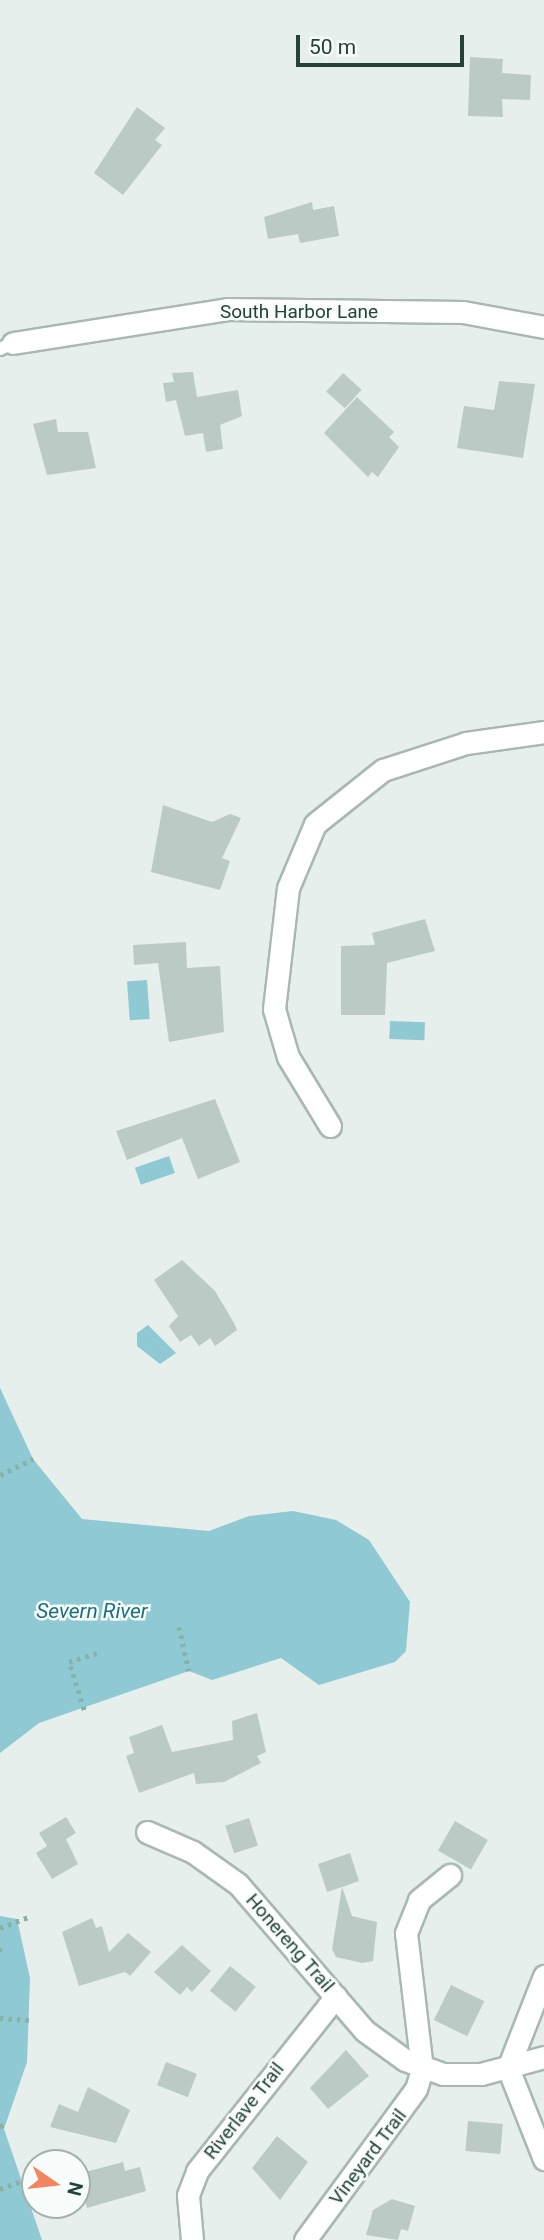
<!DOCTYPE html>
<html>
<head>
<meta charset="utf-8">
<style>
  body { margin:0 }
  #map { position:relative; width:544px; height:2240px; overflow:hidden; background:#e6efeb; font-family:Roboto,sans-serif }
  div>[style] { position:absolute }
  .water>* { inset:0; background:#8ec9d4; transform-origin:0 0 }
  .building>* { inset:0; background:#bbcac4; transform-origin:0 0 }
  .path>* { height:4.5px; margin-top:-2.25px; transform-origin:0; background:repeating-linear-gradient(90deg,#86b3a5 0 3.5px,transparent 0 8.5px) }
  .roads { filter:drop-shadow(2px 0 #a8b8b2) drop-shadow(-2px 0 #a8b8b2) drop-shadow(0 2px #a8b8b2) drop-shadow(0 -2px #a8b8b2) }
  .lane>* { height:12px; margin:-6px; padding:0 6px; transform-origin:6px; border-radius:6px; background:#fff }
  .street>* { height:21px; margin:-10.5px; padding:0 10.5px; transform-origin:10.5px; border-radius:10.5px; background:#fff }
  span { translate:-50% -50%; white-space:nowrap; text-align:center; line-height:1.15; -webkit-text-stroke:5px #f7fbf9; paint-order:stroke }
  .street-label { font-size:19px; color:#24423a }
  .water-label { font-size:21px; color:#1c6f80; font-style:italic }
  .north { position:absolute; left:21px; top:2149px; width:70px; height:70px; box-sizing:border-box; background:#f7fbf9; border:2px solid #a3b1ad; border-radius:50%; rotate:104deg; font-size:19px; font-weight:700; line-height:28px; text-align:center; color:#24423a }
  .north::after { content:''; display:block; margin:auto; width:24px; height:32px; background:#f4845f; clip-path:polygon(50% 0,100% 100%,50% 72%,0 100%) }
  .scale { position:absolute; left:296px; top:35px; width:168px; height:32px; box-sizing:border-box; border:4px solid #24423a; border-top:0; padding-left:9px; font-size:21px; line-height:24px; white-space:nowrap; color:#24423a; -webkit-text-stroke:5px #f7fbf9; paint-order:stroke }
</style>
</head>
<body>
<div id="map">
  <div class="water">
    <i style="left:147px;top:980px;width:39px;height:20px;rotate:86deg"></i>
    <i style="left:390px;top:1021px;width:35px;height:18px;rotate:2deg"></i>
    <i style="left:169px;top:1156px;width:18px;height:36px;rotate:71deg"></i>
    <i style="clip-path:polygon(148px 1325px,176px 1353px,160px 1364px,137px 1346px,137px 1333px)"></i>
    <i style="clip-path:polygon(0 1388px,33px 1459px,82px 1519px,209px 1531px,249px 1516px,293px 1511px,336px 1520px,369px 1540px,410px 1602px,406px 1651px,395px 1662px,319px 1685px,281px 1658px,212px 1680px,189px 1671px,39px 1723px,0 1753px)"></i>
    <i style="clip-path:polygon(0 1916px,17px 1919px,30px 1978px,27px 2062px,4px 2129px,42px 2240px,0 2240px)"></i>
  </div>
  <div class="building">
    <i style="clip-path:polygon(470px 57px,503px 59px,502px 73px,531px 75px,530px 100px,502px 99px,503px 117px,468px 116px)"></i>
    <i style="clip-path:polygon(137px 107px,165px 128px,155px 140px,162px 145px,123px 195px,94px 173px)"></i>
    <i style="clip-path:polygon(312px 202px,313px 210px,334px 206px,339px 236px,300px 243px,298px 234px,268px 239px,264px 217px)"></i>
    <i style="clip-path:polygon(193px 372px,197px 397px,238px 390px,242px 416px,220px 425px,223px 449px,206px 452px,203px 433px,185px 436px,176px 400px,166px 402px,163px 383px,174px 382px,172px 373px)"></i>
    <i style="left:343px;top:373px;width:25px;height:25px;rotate:42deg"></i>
    <i style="clip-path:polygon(499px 381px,535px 384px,523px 458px,457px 448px,464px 406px,494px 410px)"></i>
    <i style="clip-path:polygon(357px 397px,394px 432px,389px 437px,399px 447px,378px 477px,372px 472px,368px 477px,324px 433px)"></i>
    <i style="clip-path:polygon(56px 419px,58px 432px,88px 432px,96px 468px,47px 475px,33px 424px)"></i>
    <i style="clip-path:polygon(163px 805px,212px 822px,230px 814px,241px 818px,222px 858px,230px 861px,220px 890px,151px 872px)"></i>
    <i style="clip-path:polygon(425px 919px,435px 951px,387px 963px,385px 1015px,341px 1015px,341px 946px,375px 945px,372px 933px)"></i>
    <i style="clip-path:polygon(186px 942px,187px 968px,220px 966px,224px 1032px,169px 1042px,158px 963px,134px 965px,133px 945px)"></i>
    <i style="clip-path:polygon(215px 1099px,240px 1162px,198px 1179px,182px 1138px,127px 1160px,116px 1131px)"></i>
    <i style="clip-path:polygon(182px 1260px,215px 1291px,234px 1323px,237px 1330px,215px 1346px,210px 1338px,199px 1346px,191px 1335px,180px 1342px,169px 1326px,178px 1316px,154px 1280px)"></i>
    <i style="clip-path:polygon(257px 1713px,266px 1752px,257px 1756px,261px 1763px,224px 1782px,196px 1784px,194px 1773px,139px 1793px,126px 1756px,134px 1753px,129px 1737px,162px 1725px,172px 1752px,233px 1740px,232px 1721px)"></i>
    <i style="clip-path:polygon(66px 1817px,76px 1833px,66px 1839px,78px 1864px,52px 1879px,36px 1853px,47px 1846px,39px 1833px)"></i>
    <i style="left:249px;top:1818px;width:29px;height:25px;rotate:72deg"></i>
    <i style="left:455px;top:1821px;width:38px;height:34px;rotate:30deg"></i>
    <i style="clip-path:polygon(350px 1853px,359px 1881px,342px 1887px,352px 1916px,377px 1922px,373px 1961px,362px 1963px,336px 1957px,332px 1949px,342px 1887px,327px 1892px,318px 1864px)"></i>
    <i style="clip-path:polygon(92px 1918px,96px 1928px,102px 1926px,109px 1952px,128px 1933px,151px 1952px,130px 1976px,125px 1972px,79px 1986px,62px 1932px)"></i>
    <i style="clip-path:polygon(182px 1945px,211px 1971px,192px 1992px,187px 1987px,180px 1995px,154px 1972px)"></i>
    <i style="left:230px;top:1966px;width:33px;height:32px;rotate:39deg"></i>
    <i style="left:451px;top:1985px;width:37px;height:39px;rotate:26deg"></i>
    <i style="clip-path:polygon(346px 2050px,369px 2076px,328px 2109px,310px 2088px)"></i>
    <i style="left:166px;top:2062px;width:33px;height:25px;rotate:21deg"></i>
    <i style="clip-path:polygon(88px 2087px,130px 2110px,116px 2143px,50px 2127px,59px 2104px,78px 2112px)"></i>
    <i style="left:468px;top:2121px;width:35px;height:30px;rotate:5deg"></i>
    <i style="clip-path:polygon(277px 2136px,308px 2162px,280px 2200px,252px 2168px)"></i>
    <i style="clip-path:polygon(123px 2162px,125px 2171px,140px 2167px,146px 2191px,87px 2208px,78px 2174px)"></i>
    <i style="clip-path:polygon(392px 2199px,415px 2206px,408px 2231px,401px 2229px,398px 2240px,366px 2235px,373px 2210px)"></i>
  </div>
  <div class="path">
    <i style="left:0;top:1475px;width:37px;rotate:-26deg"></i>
    <i style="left:179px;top:1627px;width:45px;rotate:77.2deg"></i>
    <i style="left:84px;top:1710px;width:50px;rotate:-107.4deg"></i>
    <i style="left:69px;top:1662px;width:33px;rotate:-18deg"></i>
    <i style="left:0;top:1928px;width:33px;rotate:-21deg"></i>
    <i style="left:0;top:1948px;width:6px;rotate:90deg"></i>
    <i style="left:0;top:2018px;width:29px;rotate:4deg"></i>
    <i style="left:0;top:2126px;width:5px;rotate:-11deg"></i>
    <i style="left:0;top:2189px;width:23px;rotate:-20deg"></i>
  </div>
  <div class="roads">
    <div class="lane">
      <i style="left:0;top:349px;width:14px;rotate:-25deg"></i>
    </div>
    <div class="street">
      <i style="left:13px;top:343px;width:217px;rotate:-9deg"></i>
      <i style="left:227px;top:309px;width:236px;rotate:0.7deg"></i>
      <i style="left:463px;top:312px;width:82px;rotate:10.5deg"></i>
      <i style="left:330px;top:1126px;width:81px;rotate:-121.3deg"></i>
      <i style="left:288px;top:1057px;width:50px;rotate:-106.3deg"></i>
      <i style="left:274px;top:1009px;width:122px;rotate:-83.4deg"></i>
      <i style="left:288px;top:888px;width:69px;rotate:-67.1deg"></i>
      <i style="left:315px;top:824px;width:87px;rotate:-38.5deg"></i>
      <i style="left:383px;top:770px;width:87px;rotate:-18deg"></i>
      <i style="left:466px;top:743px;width:79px;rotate:-8deg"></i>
      <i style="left:147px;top:1832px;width:50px;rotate:23.5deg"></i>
      <i style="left:193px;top:1852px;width:55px;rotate:35.4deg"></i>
      <i style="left:238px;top:1884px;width:194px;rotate:49.2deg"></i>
      <i style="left:365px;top:2031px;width:49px;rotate:35.9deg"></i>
      <i style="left:405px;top:2060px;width:40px;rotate:20.2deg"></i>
      <i style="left:443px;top:2074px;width:38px"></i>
      <i style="left:481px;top:2074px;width:65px;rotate:-15.1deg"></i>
      <i style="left:508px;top:2068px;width:99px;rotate:-68.6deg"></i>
      <i style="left:508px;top:2068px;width:98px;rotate:68.4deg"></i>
      <i style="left:192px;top:2240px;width:45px;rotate:-95.1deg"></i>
      <i style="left:188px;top:2195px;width:26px;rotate:-69deg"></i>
      <i style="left:197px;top:2171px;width:223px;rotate:-51.5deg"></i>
      <i style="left:305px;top:2240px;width:187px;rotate:-53.7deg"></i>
      <i style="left:416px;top:2089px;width:21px;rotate:-73deg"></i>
      <i style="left:422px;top:2069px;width:137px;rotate:-96.7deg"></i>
      <i style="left:406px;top:1933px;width:35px;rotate:-68deg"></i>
      <i style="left:419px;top:1900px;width:40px;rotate:-39deg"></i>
    </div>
  </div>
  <div class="street-label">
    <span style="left:299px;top:312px">South Harbor Lane</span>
    <span style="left:290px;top:1943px;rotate:49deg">Honereng Trail</span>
    <span style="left:244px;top:2111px;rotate:-52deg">Riverlave Trail</span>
    <span style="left:368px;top:2157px;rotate:-53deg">Vineyard Trail</span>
  </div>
  <div class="water-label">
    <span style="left:92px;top:1611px">Severn River</span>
  </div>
  <div class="north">N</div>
  <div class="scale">50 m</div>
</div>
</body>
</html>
